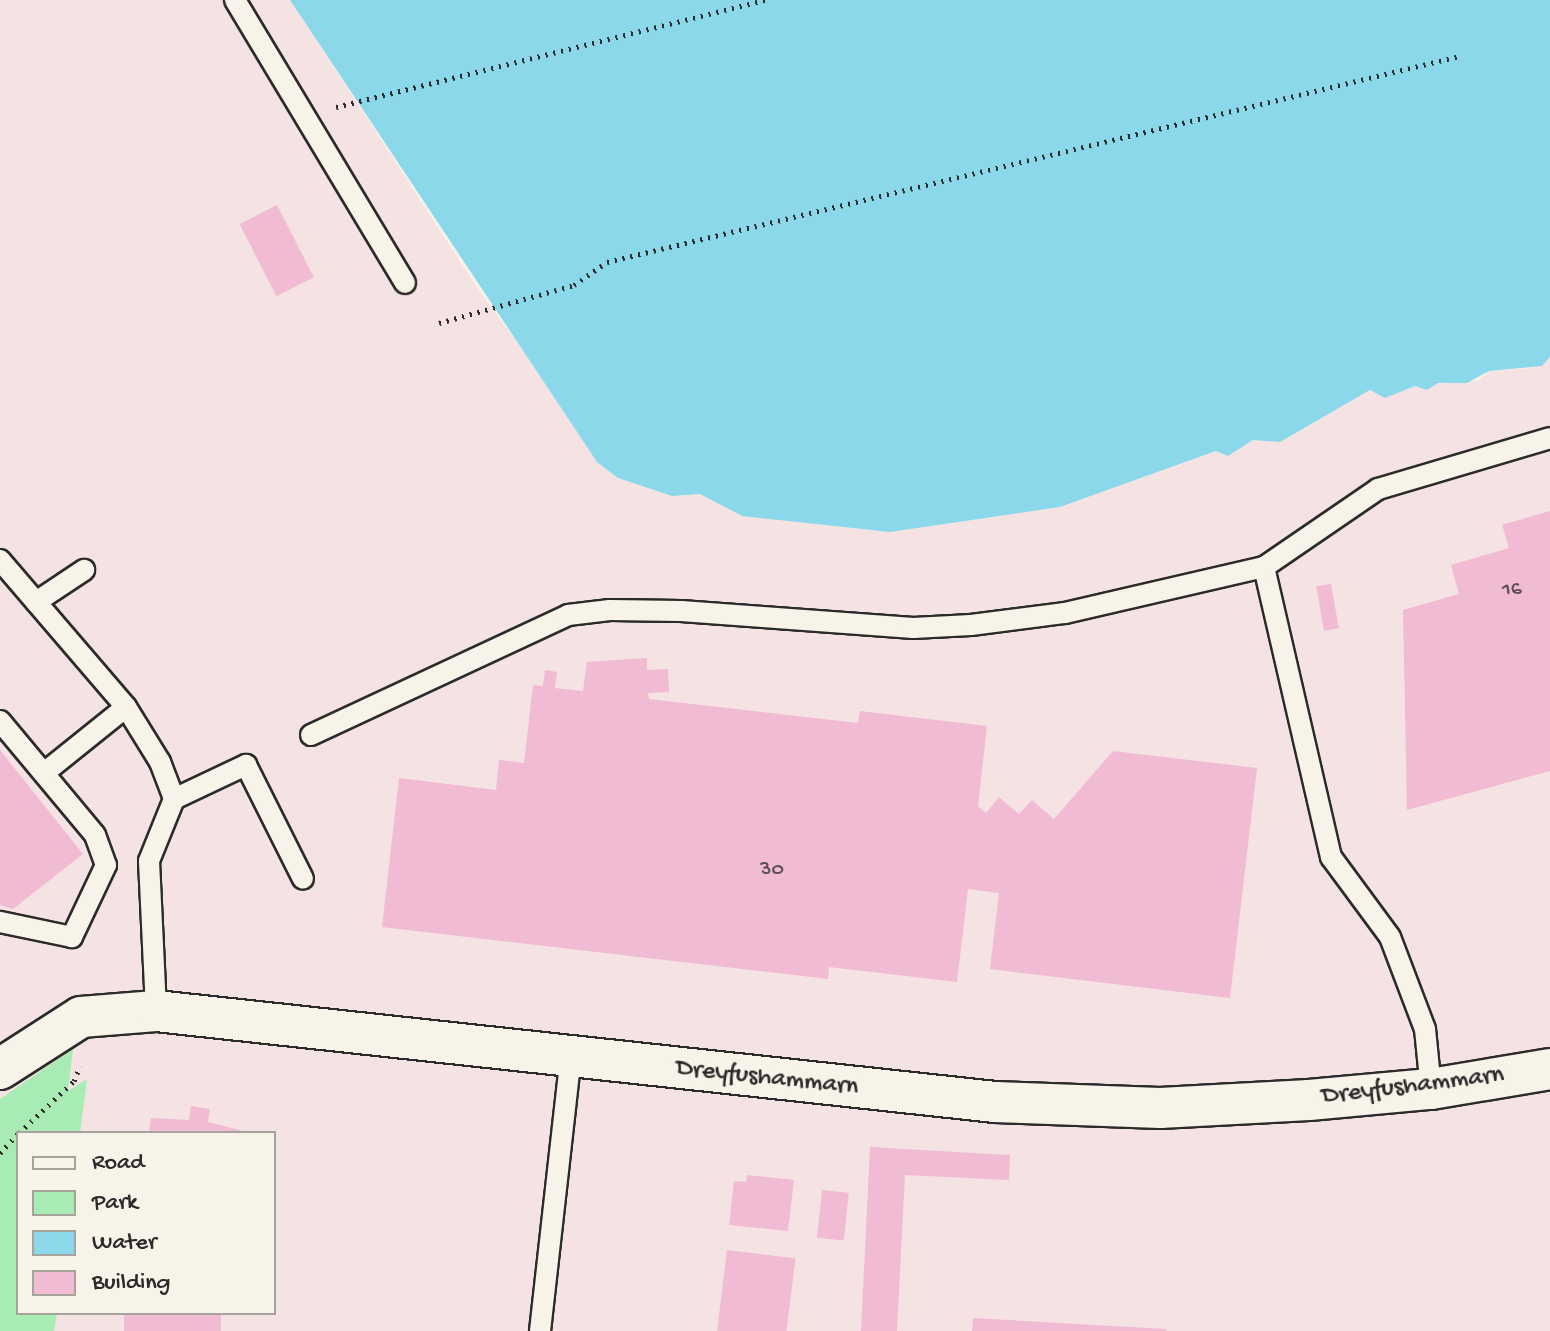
<!DOCTYPE html>
<html>
<head>
<meta charset="utf-8">
<style>
  body { margin:0 }
  #map { position:relative; width:1550px; height:1331px; overflow:hidden; background:#f7f3e8; font-family:"Gochi Hand",sans-serif }
  div>[style] { position:absolute }
  .built>* { inset:0; background:#f5e2e2 }
  .green>* { inset:0; background:#a9ebb4 }
  .water>* { inset:0; background:#8cd8eb }
  .building>* { inset:0; background:#f1bbd4; transform-origin:0 0 }
  .path>* { height:5px; margin-top:-2.5px; transform-origin:0; background:repeating-linear-gradient(90deg,#2b2b2b 0 2px,transparent 0 8px) }
  .roads { filter:drop-shadow(2px 0 #2b2b2b) drop-shadow(-2px 0 #2b2b2b) drop-shadow(0 2px #2b2b2b) drop-shadow(0 -2px #2b2b2b) }
  .lane>* { height:20px; margin:-10px; padding:0 10px; transform-origin:10px; border-radius:10px; background:#f7f3e8 }
  .street>* { height:40px; margin:-20px; padding:0 20px; transform-origin:20px; border-radius:20px; background:#f7f3e8 }
  span { translate:-50% -50%; white-space:nowrap; text-align:center; line-height:1.15; -webkit-text-stroke:7px #f7f3e8; paint-order:stroke }
  .number-label { font-size:22px; color:#5c4f55 }
  .number-label span { -webkit-text-stroke-width:0 }
  .street-label { font-size:26px; color:#2b2b2b }
  .legend { position:absolute; left:16px; top:1131px; width:260px; height:184px; box-sizing:border-box; background:#f7f3e8; border:2px solid #a5a39c; margin:0; padding:10px 14px; list-style:none; font-size:24px; color:#2b2b2b }
  .legend li { display:flex; align-items:center; gap:16px; height:40px }
  .legend b { width:40px; border:2px solid #a5a39c }
</style>
</head>
<body>
<div id="map">
  <div class="built">
    <i style="clip-path:polygon(evenodd,0 0,290px 0,482px 295px,618px 478px,672px 496px,700px 494px,742px 516px,890px 532px,1060px 507px,1217px 451px,1228px 456px,1253px 440px,1280px 442px,1370px 390px,1385px 398px,1415px 386px,1479px 380px,1489px 371px,1534px 368px,1550px 357px,1550px 1331px,0 1331px,0 0,18px 1133px,274px 1133px,274px 1313px,18px 1313px,18px 1133px)"></i>
  </div>
  <div class="green">
    <i style="clip-path:polygon(73px 1049px,68px 1091px,87px 1079px,80px 1133px,18px 1133px,18px 1313px,57px 1313px,54px 1331px,0 1331px,0 1099px)"></i>
  </div>
  <div class="water">
    <i style="clip-path:polygon(290px 0,1550px 0,1550px 357px,1542px 366px,1489px 371px,1467px 383px,1438px 383px,1427px 390px,1415px 386px,1385px 398px,1370px 390px,1280px 442px,1253px 440px,1228px 456px,1216px 451px,1060px 507px,890px 532px,742px 516px,700px 494px,672px 496px,618px 478px,597px 462px)"></i>
  </div>
  <div class="building">
    <i style="left:277px;top:205px;width:81px;height:42px;rotate:63deg"></i>
    <i style="clip-path:polygon(1550px 511px,1550px 771px,1407px 810px,1403px 610px,1459px 594px,1451px 565px,1509px 548px,1502px 525px)"></i>
    <i style="left:1331px;top:584px;width:45px;height:15px;rotate:80deg"></i>
    <i style="clip-path:polygon(647px 658px,647px 670px,668px 669px,669px 692px,648px 693px,649px 699px,858px 723px,860px 711px,987px 726px,978px 806px,986px 813px,999px 797px,1019px 814px,1032px 800px,1054px 819px,1113px 751px,1257px 768px,1230px 998px,990px 969px,999px 893px,968px 889px,957px 982px,829px 967px,828px 979px,382px 927px,399px 778px,496px 790px,499px 760px,524px 763px,533px 685px,543px 686px,545px 670px,557px 672px,555px 688px,583px 691px,587px 662px)"></i>
    <i style="clip-path:polygon(0 750px,83px 854px,13px 909px,0 905px)"></i>
    <i style="clip-path:polygon(191px 1106px,210px 1109px,208px 1122px,251px 1133px,149px 1133px,151px 1118px,189px 1120px)"></i>
    <i style="clip-path:polygon(870px 1147px,1010px 1155px,1009px 1180px,905px 1175px,897px 1331px,861px 1331px)"></i>
    <i style="clip-path:polygon(747px 1175px,794px 1180px,788px 1231px,729px 1225px,734px 1181px,746px 1182px)"></i>
    <i style="left:822px;top:1190px;width:27px;height:48px;rotate:6deg"></i>
    <i style="left:727px;top:1250px;width:69px;height:81px;rotate:7deg"></i>
    <i style="left:124px;top:1313px;width:97px;height:18px"></i>
    <i style="clip-path:polygon(973px 1318px,1166px 1329px,1166px 1331px,972px 1331px)"></i>
  </div>
  <div class="path">
    <i style="left:336px;top:107px;width:443px;rotate:-14deg"></i>
    <i style="left:439px;top:323px;width:140px;rotate:-15.7deg"></i>
    <i style="left:574px;top:285px;width:40px;rotate:-34.9deg"></i>
    <i style="left:607px;top:262px;width:878px;rotate:-13.58deg"></i>
    <i style="left:19px;top:1133px;width:76px;rotate:-43.4deg"></i>
    <i style="left:74px;top:1081px;width:16px;rotate:-68deg"></i>
    <i style="left:0;top:1153px;width:26px;rotate:-47deg"></i>
  </div>
  <div class="roads">
    <div class="lane">
      <i style="left:235px;top:0;width:330px;rotate:59deg"></i>
      <i style="left:0;top:560px;width:194px;rotate:49.4deg"></i>
      <i style="left:126px;top:707px;width:65px;rotate:58.3deg"></i>
      <i style="left:160px;top:762px;width:40px;rotate:69deg"></i>
      <i style="left:174px;top:799px;width:67px;rotate:112deg"></i>
      <i style="left:149px;top:861px;width:150px;rotate:87.3deg"></i>
      <i style="left:1264px;top:567px;width:298px;rotate:77deg"></i>
      <i style="left:1331px;top:857px;width:99px;rotate:53.6deg"></i>
      <i style="left:1390px;top:937px;width:98px;rotate:69.2deg"></i>
      <i style="left:1425px;top:1029px;width:60px;rotate:84.3deg"></i>
      <i style="left:36px;top:602px;width:58px;rotate:-33.7deg"></i>
      <i style="left:0;top:721px;width:148px;rotate:50.2deg"></i>
      <i style="left:95px;top:835px;width:32px;rotate:70deg"></i>
      <i style="left:106px;top:865px;width:80px;rotate:115.3deg"></i>
      <i style="left:72px;top:937px;width:74px;rotate:-168.2deg"></i>
      <i style="left:311px;top:735px;width:284px;rotate:-25deg"></i>
      <i style="left:568px;top:615px;width:42px;rotate:-6.8deg"></i>
      <i style="left:610px;top:610px;width:71px;rotate:0.8deg"></i>
      <i style="left:681px;top:611px;width:233px;rotate:4.2deg"></i>
      <i style="left:913px;top:628px;width:58px;rotate:-3deg"></i>
      <i style="left:971px;top:625px;width:95px;rotate:-7.3deg"></i>
      <i style="left:1065px;top:613px;width:204px;rotate:-13deg"></i>
      <i style="left:1264px;top:567px;width:138px;rotate:-34.4deg"></i>
      <i style="left:1378px;top:489px;width:179px;rotate:-16.5deg"></i>
      <i style="left:44px;top:773px;width:105px;rotate:-38.8deg"></i>
      <i style="left:174px;top:799px;width:80px;rotate:-25.3deg"></i>
      <i style="left:246px;top:765px;width:127px;rotate:63.4deg"></i>
      <i style="left:540px;top:1331px;width:277px;rotate:-83.6deg"></i>
    </div>
    <div class="street">
      <i style="left:0;top:1069px;width:96px;rotate:-32.7deg"></i>
      <i style="left:81px;top:1017px;width:75px;rotate:-4.6deg"></i>
      <i style="left:156px;top:1011px;width:844px;rotate:6.19deg"></i>
      <i style="left:995px;top:1102px;width:165px;rotate:2.1deg"></i>
      <i style="left:1160px;top:1108px;width:149px;rotate:-3.1deg"></i>
      <i style="left:1309px;top:1100px;width:122px;rotate:-5.2deg"></i>
      <i style="left:1431px;top:1089px;width:121px;rotate:-9.5deg"></i>
    </div>
  </div>
  <div class="number-label">
    <span style="left:1512px;top:591px">16</span>
    <span style="left:772px;top:871px">30</span>
  </div>
  <div class="street-label">
    <span style="left:767px;top:1079px;rotate:6deg">Dreyfushammarn</span>
    <span style="left:1413px;top:1087px;rotate:-7deg">Dreyfushammarn</span>
  </div>
  <ul class="legend">
  <li><b style="height:10px;background:#f7f3e8"></b>Road</li>
  <li><b style="height:22px;background:#a9ebb4"></b>Park</li>
  <li><b style="height:22px;background:#8cd8eb"></b>Water</li>
  <li><b style="height:22px;background:#f1bbd4"></b>Building</li>
  </ul>
</div>
</body>
</html>
